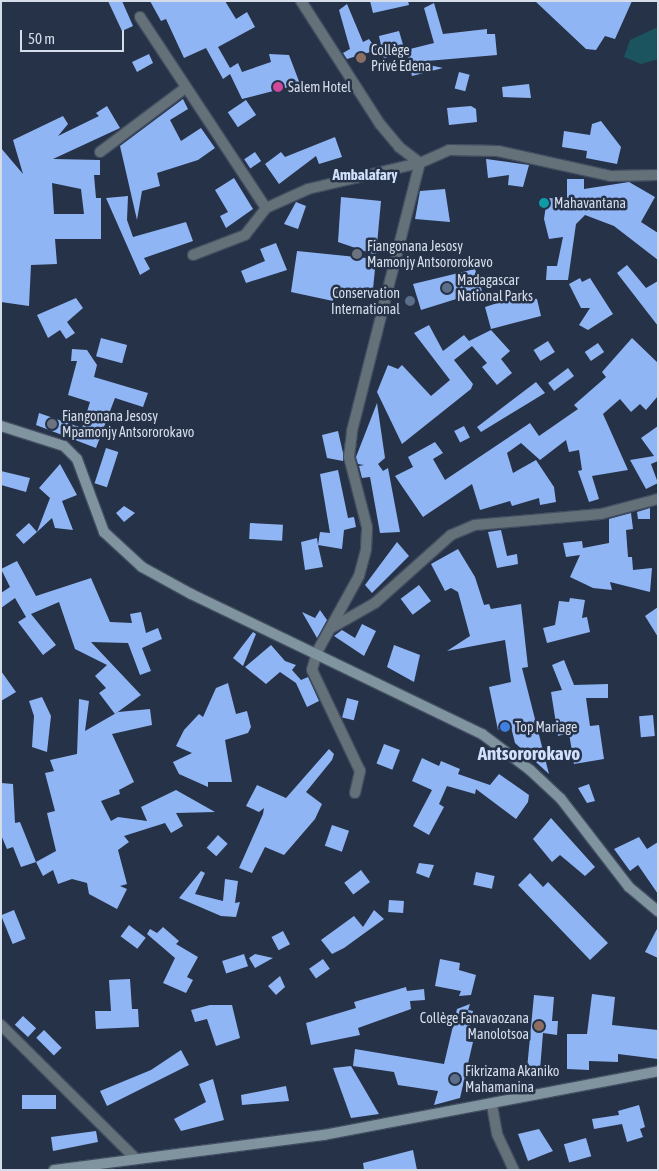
<!DOCTYPE html>
<html>
<head>
<meta charset="utf-8">
<style>
  body { margin:0 }
  #map { position:relative; width:659px; height:1171px; overflow:hidden; background:#263247; font-family:"Asap Condensed",sans-serif }
  div>[style] { position:absolute }
  .water>* { inset:0; background:#1b545f }
  .building>* { inset:0; background:#90b5f5; transform-origin:0 0 }
  .roads { filter:drop-shadow(1px 0 #424d61) drop-shadow(-1px 0 #424d61) drop-shadow(0 1px #424d61) drop-shadow(0 -1px #424d61) }
  .street>* { height:10px; margin:-5px; padding:0 5px; transform-origin:5px; border-radius:5px; background:#647178 }
  .secondary>* { height:10px; margin:-5px; padding:0 5px; transform-origin:5px; border-radius:5px; background:#8094a0 }
  .dots>* { width:14px; height:14px; translate:-50% -50%; box-sizing:border-box; border:2px solid #263247; border-radius:50% }
  span { translate:-50% -50%; white-space:nowrap; text-align:center; line-height:1.15; -webkit-text-stroke:5px #263247; paint-order:stroke }
  .poi-label { font-size:14px; color:#d5ddeb }
  .left { translate:0 -50%; text-align:left }
  .right { translate:-100% -50%; text-align:right }
  .neighbourhood-label { font-size:15px; color:#d1e1fd; font-weight:700 }
  .district-label { font-size:19px; color:#d1e1fd; font-weight:700 }
  .frame { position:absolute; inset:0; border:2px solid #d5ddeb; pointer-events:none }
  .scale { position:absolute; left:20px; top:30px; width:104px; height:22px; box-sizing:border-box; border:2px solid #d5ddeb; border-top:0; padding-left:6px; font-size:15px; line-height:18px; white-space:nowrap; color:#d5ddeb; -webkit-text-stroke:4px #263247; paint-order:stroke }
</style>
</head>
<body>
<div id="map">
  <div class="water">
    <i style="clip-path:polygon(658px 27px,658px 59px,641px 64px,624px 57px,630px 40px)"></i>
  </div>
  <div class="building">
    <i style="clip-path:polygon(108px 1px,122px 1px,133px 26px,122px 31px)"></i>
    <i style="clip-path:polygon(150px 1px,225px 1px,236px 19px,247px 12px,255px 27px,218px 47px,230px 68px,238px 63px,242px 72px,271px 62px,269px 54px,289px 55px,300px 84px,242px 99px,230px 74px,223px 79px,206px 48px,184px 58px,166px 19px,161px 21px)"></i>
    <i style="clip-path:polygon(370px 1px,408px 1px,409px 5px,373px 13px)"></i>
    <i style="clip-path:polygon(535px 1px,632px 1px,615px 39px,605px 36px,596px 50px,586px 49px)"></i>
    <i style="clip-path:polygon(434px 3px,443px 34px,487px 29px,487px 34px,495px 34px,497px 55px,415px 62px,443px 68px,412px 76px,406px 50px,434px 43px,424px 8px)"></i>
    <i style="clip-path:polygon(347px 4px,363px 42px,369px 39px,377px 50px,347px 59px,343px 53px,350px 49px,339px 10px)"></i>
    <i style="clip-path:polygon(399px 31px,404px 48px,384px 59px,379px 36px)"></i>
    <i style="clip-path:polygon(149px 54px,153px 63px,137px 72px,132px 62px)"></i>
    <i style="left:459px;top:72px;width:11px;height:17px;rotate:15deg"></i>
    <i style="clip-path:polygon(529px 84px,531px 98px,503px 97px,502px 87px)"></i>
    <i style="clip-path:polygon(183px 99px,188px 109px,170px 120px,181px 141px,201px 128px,215px 148px,198px 160px,157px 173px,160px 186px,142px 191px,137px 220px,120px 146px)"></i>
    <i style="left:246px;top:100px;width:18px;height:22px;rotate:56deg"></i>
    <i style="clip-path:polygon(evenodd,107px 106px,120px 128px,53px 159px,100px 160px,100px 175px,94px 175px,96px 198px,101px 198px,101px 239px,55px 239px,57px 264px,31px 265px,29px 306px,1px 302px,1px 148px,23px 174px,13px 140px,63px 116px,68px 124px,58px 136px,99px 116px,96px 113px,107px 106px,52px 183px,81px 189px,84px 214px,54px 214px,52px 183px)"></i>
    <i style="clip-path:polygon(471px 106px,476px 109px,477px 122px,449px 125px,447px 108px)"></i>
    <i style="clip-path:polygon(601px 121px,621px 147px,617px 164px,586px 158px,587px 151px,562px 147px,564px 131px,590px 135px,592px 124px)"></i>
    <i style="clip-path:polygon(335px 137px,342px 157px,319px 164px,316px 156px,279px 184px,265px 164px,281px 152px,285px 157px)"></i>
    <i style="left:255px;top:152px;width:11px;height:13px;rotate:56deg"></i>
    <i style="clip-path:polygon(486px 159px,529px 165px,523px 187px,508px 185px,509px 175px,488px 178px)"></i>
    <i style="clip-path:polygon(234px 178px,253px 209px,226px 228px,220px 216px,228px 212px,215px 190px)"></i>
    <i style="clip-path:polygon(567px 179px,584px 179px,584px 189px,629px 182px,655px 197px,641px 222px,658px 233px,658px 260px,614px 226px,585px 215px,576px 224px,568px 280px,546px 280px,547px 266px,557px 266px,563px 237px,549px 239px,544px 219px,547px 198px,567px 199px)"></i>
    <i style="clip-path:polygon(445px 189px,450px 222px,415px 219px,420px 191px)"></i>
    <i style="clip-path:polygon(128px 196px,127px 220px,133px 237px,186px 222px,193px 241px,144px 258px,150px 269px,140px 275px,106px 198px)"></i>
    <i style="clip-path:polygon(341px 197px,381px 201px,376px 255px,338px 242px)"></i>
    <i style="clip-path:polygon(296px 202px,306px 206px,298px 229px,284px 224px)"></i>
    <i style="clip-path:polygon(276px 243px,287px 270px,246px 283px,241px 271px,265px 261px,260px 249px)"></i>
    <i style="clip-path:polygon(297px 251px,376px 259px,372px 299px,333px 294px,333px 301px,291px 292px)"></i>
    <i style="clip-path:polygon(627px 265px,646px 288px,658px 281px,658px 326px,617px 273px)"></i>
    <i style="clip-path:polygon(475px 269px,482px 291px,421px 310px,413px 284px)"></i>
    <i style="clip-path:polygon(580px 278px,582px 282px,590px 278px,613px 314px,588px 330px,579px 325px,590px 308px,581px 308px,569px 284px)"></i>
    <i style="clip-path:polygon(526px 294px,527px 298px,537px 299px,541px 316px,491px 329px,485px 307px)"></i>
    <i style="clip-path:polygon(76px 298px,83px 308px,67px 322px,75px 333px,66px 339px,60px 330px,48px 338px,37px 315px)"></i>
    <i style="clip-path:polygon(429px 325px,443px 351px,464px 335px,469px 341px,491px 330px,510px 351px,501px 359px,512px 373px,497px 385px,482px 367px,487px 363px,472px 346px,454px 360px,473px 384px,471px 389px,402px 444px,377px 392px,388px 365px,398px 369px,402px 365px,431px 396px,450px 380px,414px 333px)"></i>
    <i style="left:101px;top:338px;width:27px;height:19px;rotate:15deg"></i>
    <i style="clip-path:polygon(632px 338px,658px 363px,658px 396px,646px 410px,640px 404px,631px 412px,620px 399px,603px 414px,628px 470px,592px 476px,599px 499px,589px 502px,578px 471px,582px 470px,579px 450px,569px 452px,566px 440px,540px 460px,521px 443px,507px 453px,513px 473px,536px 460px,554px 487px,556px 502px,540px 505px,539px 498px,512px 506px,510px 501px,480px 510px,472px 484px,423px 517px,395px 476px,413px 467px,408px 457px,435px 442px,443px 453px,433px 459px,445px 480px,530px 423px,539px 436px,578px 409px,574px 405px,606px 377px,602px 372px)"></i>
    <i style="left:548px;top:341px;width:13px;height:17px;rotate:58deg"></i>
    <i style="left:598px;top:343px;width:11px;height:16px;rotate:56deg"></i>
    <i style="clip-path:polygon(72px 349px,87px 350px,97px 365px,94px 377px,148px 393px,143px 407px,115px 398px,96px 448px,36px 425px,39px 413px,82px 428px,90px 402px,68px 395px,77px 361px,71px 361px)"></i>
    <i style="left:568px;top:368px;width:10px;height:25px;rotate:53deg"></i>
    <i style="clip-path:polygon(536px 382px,545px 393px,481px 432px,477px 427px)"></i>
    <i style="clip-path:polygon(377px 403px,385px 458px,378px 464px,383px 471px,388px 468px,400px 532px,380px 533px,370px 477px,362px 478px,359px 466px,364px 465px,358px 464px,356px 457px)"></i>
    <i style="left:464px;top:426px;width:13px;height:11px;rotate:63deg"></i>
    <i style="clip-path:polygon(658px 426px,658px 461px,651px 464px,658px 483px,646px 489px,630px 460px,654px 456px,641px 438px)"></i>
    <i style="clip-path:polygon(338px 431px,343px 453px,343px 461px,327px 458px,322px 435px)"></i>
    <i style="left:106px;top:448px;width:13px;height:37px;rotate:18deg"></i>
    <i style="clip-path:polygon(60px 464px,77px 495px,62px 501px,73px 530px,55px 528px,52px 518px,37px 532px,50px 498px,39px 488px)"></i>
    <i style="clip-path:polygon(338px 470px,348px 518px,354px 517px,356px 527px,344px 530px,342px 549px,318px 545px,323px 567px,305px 570px,301px 542px,317px 538px,318px 545px,320px 532px,330px 533px,320px 474px)"></i>
    <i style="clip-path:polygon(1px 471px,30px 478px,26px 492px,1px 485px)"></i>
    <i style="clip-path:polygon(124px 506px,135px 513px,124px 522px,116px 513px)"></i>
    <i style="clip-path:polygon(650px 508px,650px 519px,638px 519px,637px 512px)"></i>
    <i style="clip-path:polygon(631px 513px,633px 529px,626px 530px,628px 557px,632px 557px,633px 570px,652px 568px,650px 592px,610px 582px,612px 590px,593px 588px,570px 577px,580px 555px,566px 557px,563px 543px,582px 541px,583px 548px,609px 543px,609px 519px)"></i>
    <i style="left:29px;top:523px;width:12px;height:18px;rotate:48deg"></i>
    <i style="left:250px;top:523px;width:33px;height:16px;rotate:3deg"></i>
    <i style="clip-path:polygon(501px 530px,507px 556px,517px 554px,518px 564px,497px 568px,488px 532px)"></i>
    <i style="clip-path:polygon(397px 542px,409px 556px,372px 593px,365px 585px)"></i>
    <i style="clip-path:polygon(458px 549px,475px 577px,484px 605px,489px 604px,491px 609px,521px 604px,528px 667px,522px 668px,549px 774px,515px 743px,511px 727px,498px 730px,489px 687px,511px 682px,505px 640px,447px 651px,470px 636px,458px 592px,451px 588px,445px 591px,431px 564px)"></i>
    <i style="clip-path:polygon(17px 561px,36px 596px,91px 578px,110px 622px,132px 623px,130px 614px,141px 612px,146px 633px,158px 628px,162px 639px,142px 648px,151px 671px,140px 675px,128px 643px,91px 642px,141px 695px,115px 714px,99px 693px,106px 688px,95px 676px,107px 665px,75px 649px,59px 602px,31px 614px,56px 645px,43px 655px,18px 622px,26px 617px,15px 598px,1px 608px,1px 593px,10px 587px,1px 569px)"></i>
    <i style="left:419px;top:585px;width:20px;height:23px;rotate:53deg"></i>
    <i style="clip-path:polygon(570px 598px,585px 600px,582px 618px,587px 617px,590px 632px,547px 643px,543px 628px,555px 625px,559px 601px,569px 602px)"></i>
    <i style="clip-path:polygon(658px 607px,658px 637px,645px 616px)"></i>
    <i style="clip-path:polygon(320px 610px,327px 620px,317px 638px,302px 612px,315px 618px)"></i>
    <i style="clip-path:polygon(362px 624px,376px 631px,364px 656px,334px 636px,342px 630px,355px 638px)"></i>
    <i style="clip-path:polygon(253px 632px,256px 634px,243px 666px,233px 658px)"></i>
    <i style="clip-path:polygon(271px 645px,285px 661px,296px 665px,292px 670px,301px 680px,308px 677px,319px 701px,307px 707px,296px 683px,280px 672px,266px 684px,245px 667px)"></i>
    <i style="clip-path:polygon(394px 645px,420px 655px,414px 682px,387px 667px)"></i>
    <i style="clip-path:polygon(564px 660px,574px 685px,608px 684px,608px 698px,586px 698px,590px 726px,599px 725px,604px 759px,574px 764px,569px 733px,558px 736px,551px 692px,562px 690px,552px 665px)"></i>
    <i style="clip-path:polygon(1px 671px,16px 692px,1px 701px)"></i>
    <i style="clip-path:polygon(228px 683px,236px 714px,247px 711px,251px 727px,248px 733px,225px 740px,232px 782px,208px 782px,208px 787px,179px 774px,173px 762px,192px 753px,176px 746px,184px 730px,199px 714px,203px 717px,216px 688px)"></i>
    <i style="clip-path:polygon(42px 697px,51px 716px,47px 752px,32px 747px,34px 716px,29px 701px)"></i>
    <i style="left:347px;top:698px;width:12px;height:20px;rotate:14deg"></i>
    <i style="clip-path:polygon(79px 699px,89px 701px,85px 731px,118px 712px,150px 709px,152px 725px,112px 734px,134px 782px,119px 790px,120px 794px,101px 801px,111px 821px,118px 817px,147px 821px,141px 807px,176px 790px,215px 812px,176px 813px,183px 826px,171px 833px,165px 823px,124px 836px,129px 842px,118px 850px,127px 884px,120px 886px,127px 889px,117px 909px,89px 894px,87px 883px,72px 879px,58px 884px,53px 870px,43px 876px,36px 862px,56px 851px,47px 813px,55px 811px,45px 773px,54px 771px,50px 760px,77px 754px)"></i>
    <i style="left:653px;top:715px;width:21px;height:14px;rotate:85deg"></i>
    <i style="left:384px;top:744px;width:17px;height:21px;rotate:21deg"></i>
    <i style="clip-path:polygon(329px 749px,334px 754px,332px 760px,306px 792px,322px 804px,315px 819px,284px 855px,265px 847px,252px 873px,239px 868px,263px 814px,264px 808px,259px 812px,246px 806px,257px 785px,286px 798px)"></i>
    <i style="clip-path:polygon(422px 758px,439px 766px,441px 761px,460px 769px,458px 774px,490px 785px,499px 774px,529px 795px,528px 802px,516px 819px,476px 789px,475px 794px,447px 786px,439px 804px,444px 807px,429px 835px,413px 826px,432px 790px,412px 781px)"></i>
    <i style="clip-path:polygon(1px 783px,13px 784px,15px 823px,20px 822px,36px 862px,21px 867px,13px 847px,7px 849px,1px 835px)"></i>
    <i style="clip-path:polygon(589px 784px,595px 801px,587px 803px,578px 788px)"></i>
    <i style="clip-path:polygon(551px 818px,595px 867px,585px 876px,560px 855px,552px 862px,533px 839px)"></i>
    <i style="left:332px;top:825px;width:18px;height:22px;rotate:19deg"></i>
    <i style="left:218px;top:835px;width:13px;height:17px;rotate:42deg"></i>
    <i style="clip-path:polygon(639px 837px,647px 849px,658px 842px,658px 894px,638px 865px,630px 871px,614px 849px)"></i>
    <i style="clip-path:polygon(419px 863px,434px 865px,429px 878px,416px 873px)"></i>
    <i style="left:361px;top:870px;width:15px;height:21px;rotate:53deg"></i>
    <i style="clip-path:polygon(201px 871px,205px 873px,195px 894px,223px 901px,225px 879px,238px 881px,235px 903px,240px 902px,236px 917px,221px 916px,179px 898px)"></i>
    <i style="left:476px;top:872px;width:19px;height:13px;rotate:12deg"></i>
    <i style="clip-path:polygon(530px 873px,543px 887px,548px 882px,608px 943px,590px 960px,518px 885px)"></i>
    <i style="left:389px;top:900px;width:15px;height:12px;rotate:4deg"></i>
    <i style="left:14px;top:910px;width:31px;height:14px;rotate:68deg"></i>
    <i style="clip-path:polygon(374px 910px,384px 919px,344px 948px,332px 954px,321px 940px,354px 916px,363px 927px)"></i>
    <i style="left:129px;top:925px;width:21px;height:14px;rotate:37deg"></i>
    <i style="clip-path:polygon(163px 927px,179px 941px,176px 944px,198px 957px,187px 977px,193px 980px,186px 993px,163px 983px,175px 958px,147px 934px,150px 929px,157px 933px)"></i>
    <i style="clip-path:polygon(658px 927px,658px 958px,645px 952px)"></i>
    <i style="left:283px;top:931px;width:15px;height:13px;rotate:62deg"></i>
    <i style="left:244px;top:954px;width:13px;height:23px;rotate:72deg"></i>
    <i style="clip-path:polygon(255px 954px,273px 958px,255px 968px,249px 958px)"></i>
    <i style="left:323px;top:959px;width:12px;height:17px;rotate:55deg"></i>
    <i style="clip-path:polygon(440px 959px,460px 963px,459px 970px,476px 975px,471px 995px,459px 996px,461px 991px,435px 986px)"></i>
    <i style="clip-path:polygon(280px 976px,285px 987px,276px 995px,268px 986px)"></i>
    <i style="clip-path:polygon(130px 979px,132px 1009px,138px 1009px,139px 1027px,96px 1029px,95px 1011px,111px 1011px,109px 980px)"></i>
    <i style="clip-path:polygon(406px 987px,407px 991px,424px 989px,425px 1000px,410px 1001px,411px 1009px,358px 1028px,360px 1035px,311px 1045px,306px 1023px,356px 1008px,354px 1002px)"></i>
    <i style="clip-path:polygon(592px 994px,615px 997px,612px 1025px,658px 1030px,658px 1059px,618px 1054px,618px 1062px,589px 1061px,589px 1070px,567px 1069px,567px 1034px,587px 1034px)"></i>
    <i style="clip-path:polygon(534px 995px,554px 997px,552px 1021px,558px 1021px,557px 1035px,543px 1033px,540px 1070px,527px 1069px)"></i>
    <i style="clip-path:polygon(470px 1004px,468px 1010px,473px 1011px,466px 1041px,473px 1042px,460px 1098px,434px 1105px,438px 1091px,398px 1085px,394px 1072px,353px 1066px,355px 1049px,444px 1064px,457px 1009px)"></i>
    <i style="clip-path:polygon(210px 1005px,232px 1005px,240px 1038px,216px 1046px,207px 1019px,195px 1022px,191px 1010px)"></i>
    <i style="left:23px;top:1016px;width:18px;height:12px;rotate:43deg"></i>
    <i style="left:44px;top:1030px;width:25px;height:11px;rotate:45deg"></i>
    <i style="clip-path:polygon(181px 1050px,189px 1065px,107px 1106px,100px 1091px,151px 1070px)"></i>
    <i style="clip-path:polygon(351px 1066px,379px 1114px,351px 1118px,333px 1068px)"></i>
    <i style="clip-path:polygon(213px 1079px,224px 1120px,181px 1131px,174px 1119px,206px 1102px,199px 1084px)"></i>
    <i style="clip-path:polygon(286px 1086px,289px 1101px,242px 1105px,241px 1095px)"></i>
    <i style="left:22px;top:1095px;width:34px;height:14px"></i>
    <i style="clip-path:polygon(639px 1105px,645px 1127px,640px 1129px,643px 1137px,627px 1142px,622px 1124px,594px 1129px,592px 1119px,619px 1115px,618px 1111px)"></i>
    <i style="clip-path:polygon(539px 1129px,553px 1151px,528px 1161px,518px 1134px)"></i>
    <i style="clip-path:polygon(96px 1131px,98px 1142px,53px 1151px,51px 1137px)"></i>
    <i style="left:586px;top:1138px;width:19px;height:23px;rotate:74deg"></i>
    <i style="clip-path:polygon(413px 1150px,417px 1170px,364px 1170px,363px 1163px)"></i>
  </div>
  <div class="roads">
    <div class="street">
      <i style="left:301px;top:1px;width:146px;rotate:57.3deg"></i>
      <i style="left:380px;top:124px;width:30px;rotate:50deg"></i>
      <i style="left:399px;top:147px;width:26px;rotate:37deg"></i>
      <i style="left:140px;top:17px;width:229px;rotate:56.6deg"></i>
      <i style="left:100px;top:152px;width:105px;rotate:-36.9deg"></i>
      <i style="left:193px;top:255px;width:56px;rotate:-21deg"></i>
      <i style="left:245px;top:235px;width:34px;rotate:-52deg"></i>
      <i style="left:266px;top:208px;width:46px;rotate:-24.3deg"></i>
      <i style="left:308px;top:189px;width:115px;rotate:-13.1deg"></i>
      <i style="left:420px;top:163px;width:32px;rotate:-24deg"></i>
      <i style="left:449px;top:150px;width:49px;rotate:1.2deg"></i>
      <i style="left:498px;top:151px;width:116px;rotate:12.5deg"></i>
      <i style="left:611px;top:176px;width:47px;rotate:-1.2deg"></i>
      <i style="left:333px;top:627px;width:48px;rotate:-29.7deg"></i>
      <i style="left:375px;top:603px;width:102px;rotate:-41.8deg"></i>
      <i style="left:451px;top:535px;width:26px;rotate:-23deg"></i>
      <i style="left:475px;top:525px;width:126px;rotate:-5deg"></i>
      <i style="left:601px;top:514px;width:59px;rotate:-14.7deg"></i>
      <i style="left:355px;top:793px;width:23px;rotate:-77deg"></i>
      <i style="left:360px;top:771px;width:112px;rotate:-115.4deg"></i>
      <i style="left:312px;top:670px;width:19px;rotate:-74deg"></i>
      <i style="left:317px;top:652px;width:87px;rotate:-61.1deg"></i>
      <i style="left:359px;top:576px;width:28px;rotate:-75deg"></i>
      <i style="left:366px;top:549px;width:22px;rotate:-87deg"></i>
      <i style="left:367px;top:527px;width:72px;rotate:-104.4deg"></i>
      <i style="left:349px;top:457px;width:26px;rotate:-83deg"></i>
      <i style="left:352px;top:431px;width:276px;rotate:-75.8deg"></i>
      <i style="left:1px;top:1025px;width:190px;rotate:44.8deg"></i>
      <i style="left:492px;top:1105px;width:29px;rotate:80deg"></i>
      <i style="left:497px;top:1134px;width:40px;rotate:65deg"></i>
    </div>
    <div class="secondary">
      <i style="left:1px;top:426px;width:66px;rotate:17.6deg"></i>
      <i style="left:64px;top:446px;width:18px;rotate:45deg"></i>
      <i style="left:77px;top:459px;width:78px;rotate:69.7deg"></i>
      <i style="left:104px;top:532px;width:52px;rotate:42.6deg"></i>
      <i style="left:142px;top:567px;width:56px;rotate:28.9deg"></i>
      <i style="left:191px;top:594px;width:323px;rotate:25.7deg"></i>
      <i style="left:482px;top:734px;width:60px;rotate:36.9deg"></i>
      <i style="left:530px;top:770px;width:42px;rotate:43.1deg"></i>
      <i style="left:561px;top:799px;width:111px;rotate:52.3deg"></i>
      <i style="left:629px;top:887px;width:38px;rotate:40deg"></i>
      <i style="left:54px;top:1170px;width:272px;rotate:-7.4deg"></i>
      <i style="left:324px;top:1135px;width:340px;rotate:-10.8deg"></i>
    </div>
  </div>
  <div class="dots">
    <i style="left:361px;top:58px;background:#8d6e63"></i>
    <i style="left:278px;top:87px;background:#d1479c"></i>
    <i style="left:544px;top:203px;background:#0f9aa8"></i>
    <i style="left:357px;top:254px;background:#6b7280"></i>
    <i style="left:447px;top:288px;background:#5c6f8a"></i>
    <i style="left:410px;top:301px;background:#5c6f8a"></i>
    <i style="left:52px;top:424px;background:#6b7280"></i>
    <i style="left:505px;top:727px;background:#3f7fe0"></i>
    <i style="left:539px;top:1026px;background:#8d6e63"></i>
    <i style="left:455px;top:1079px;background:#5c6f8a"></i>
  </div>
  <div class="poi-label">
    <span class="left" style="left:371px;top:58px">Collège<br>Privé Edena</span>
    <span class="left" style="left:288px;top:87px">Salem Hotel</span>
    <span class="left" style="left:554px;top:203px">Mahavantana</span>
    <span class="left" style="left:367px;top:254px">Fiangonana Jesosy<br>Mamonjy Antsororokavo</span>
    <span class="left" style="left:457px;top:288px">Madagascar<br>National Parks</span>
    <span class="right" style="left:400px;top:301px">Conservation<br>International</span>
    <span class="left" style="left:62px;top:424px">Fiangonana Jesosy<br>Mpamonjy Antsororokavo</span>
    <span class="left" style="left:515px;top:727px">Top Mariage</span>
    <span class="right" style="left:529px;top:1026px">Collège Fanavaozana<br>Manolotsoa</span>
    <span class="left" style="left:465px;top:1079px">Fikrizama Akaniko<br>Mahamanina</span>
  </div>
  <div class="neighbourhood-label">
    <span style="left:365px;top:175px">Ambalafary</span>
  </div>
  <div class="district-label">
    <span style="left:529px;top:754px">Antsororokavo</span>
  </div>
  <div class="frame"></div>
  <div class="scale">50 m</div>
</div>
</body>
</html>
